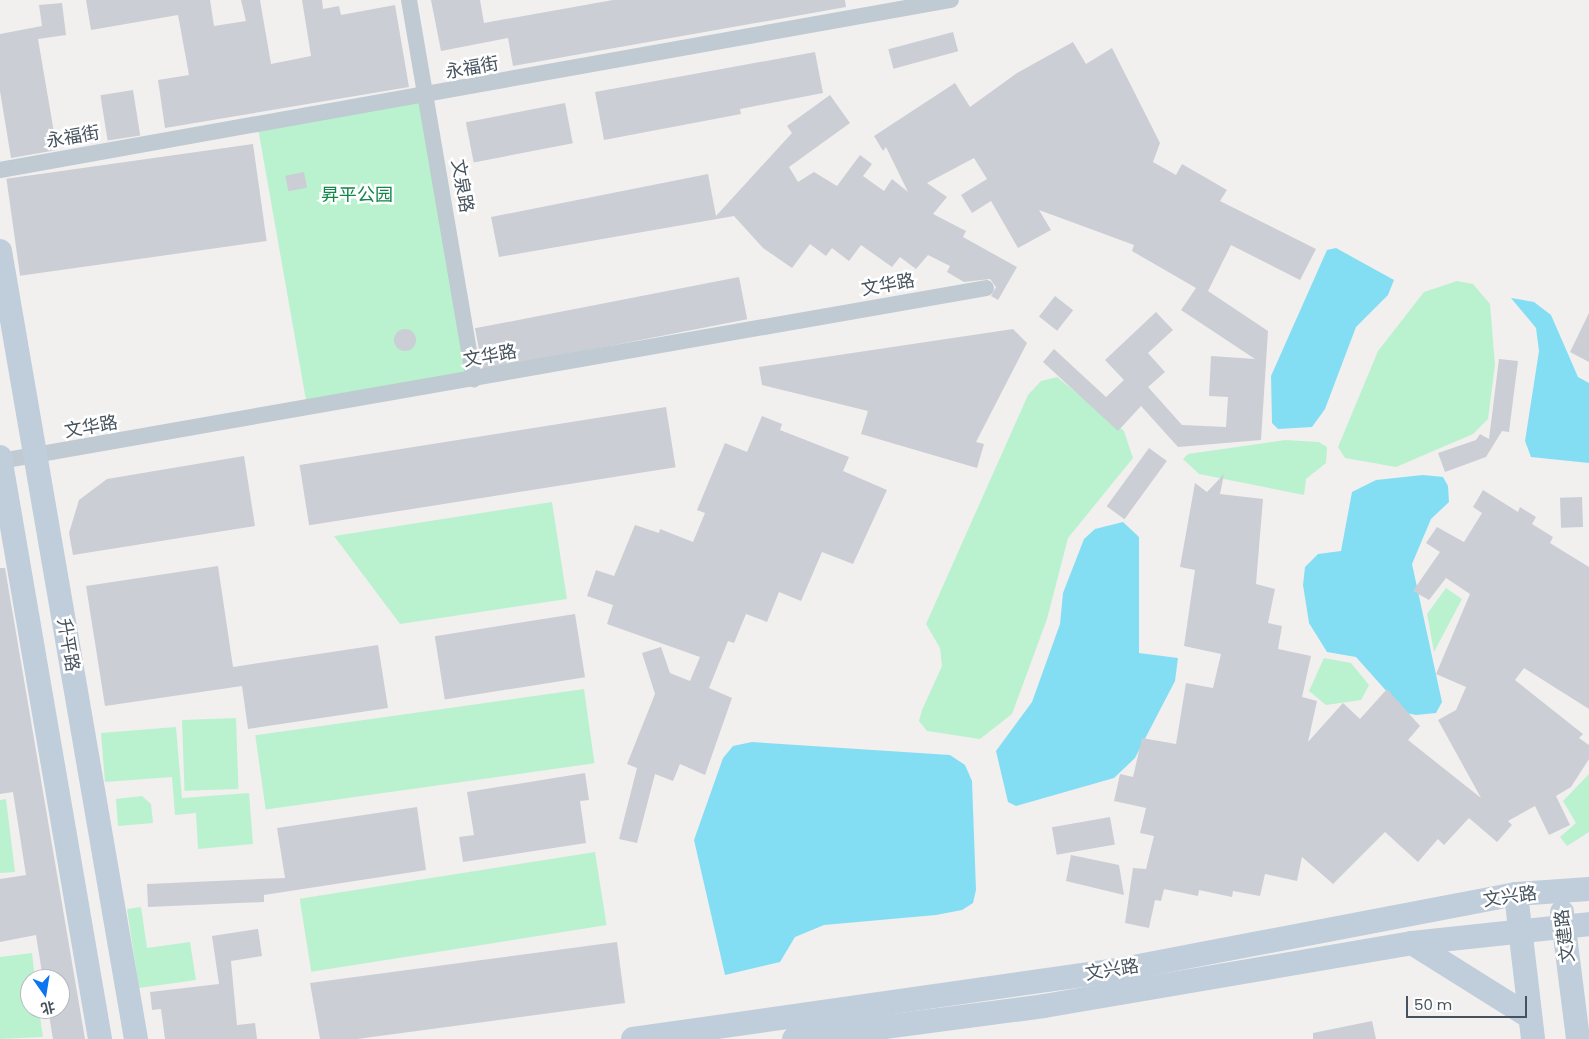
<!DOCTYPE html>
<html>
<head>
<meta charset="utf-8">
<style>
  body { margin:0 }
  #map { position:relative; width:1589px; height:1039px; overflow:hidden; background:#f2efef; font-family:Poppins,"Noto Sans SC",sans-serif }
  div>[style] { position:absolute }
  .green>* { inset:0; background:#baf2cf; transform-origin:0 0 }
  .water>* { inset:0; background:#84def3 }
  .building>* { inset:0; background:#cbced4; transform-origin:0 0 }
  .round { border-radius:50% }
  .street>* { height:16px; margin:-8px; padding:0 8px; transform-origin:8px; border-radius:8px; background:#bfcad2 }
  .secondary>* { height:24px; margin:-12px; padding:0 12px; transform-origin:12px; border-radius:12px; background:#c0cdda }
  span { translate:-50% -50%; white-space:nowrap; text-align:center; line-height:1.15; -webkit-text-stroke:5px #fff; paint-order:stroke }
  .street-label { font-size:18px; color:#46535e }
  .park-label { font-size:18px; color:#108648 }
  .north { position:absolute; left:20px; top:969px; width:50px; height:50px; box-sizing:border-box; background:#fff; border:1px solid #b5babf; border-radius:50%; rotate:167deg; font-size:14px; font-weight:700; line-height:20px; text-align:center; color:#46535e }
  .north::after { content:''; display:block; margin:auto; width:18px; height:22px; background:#0b74f0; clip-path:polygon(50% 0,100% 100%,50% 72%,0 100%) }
  .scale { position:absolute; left:1406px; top:996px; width:121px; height:22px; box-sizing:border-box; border:2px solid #46535e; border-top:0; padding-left:6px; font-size:15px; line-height:18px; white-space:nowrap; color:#46535e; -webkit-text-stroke:4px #fff; paint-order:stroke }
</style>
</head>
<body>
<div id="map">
  <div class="green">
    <i style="left:426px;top:96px;width:287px;height:171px;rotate:80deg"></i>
    <i style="clip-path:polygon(1457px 281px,1473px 284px,1490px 304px,1495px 365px,1488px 419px,1473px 434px,1396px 467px,1345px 458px,1338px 447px,1378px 351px,1424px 292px)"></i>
    <i style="clip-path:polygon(1057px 377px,1124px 431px,1133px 458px,1068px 538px,1047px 619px,1012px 714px,980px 739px,927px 731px,919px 721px,922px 710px,942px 666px,940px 648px,926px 624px,1028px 395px,1041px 381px)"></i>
    <i style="clip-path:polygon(1285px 440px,1319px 442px,1327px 447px,1326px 463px,1306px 479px,1304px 495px,1199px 474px,1183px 459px,1188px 454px)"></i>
    <i style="clip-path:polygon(552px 502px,567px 599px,400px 624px,334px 536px)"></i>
    <i style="clip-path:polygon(1446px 588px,1462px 599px,1434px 652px,1427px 614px)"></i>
    <i style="clip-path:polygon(1324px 658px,1351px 663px,1369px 685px,1361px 700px,1326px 705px,1309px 691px)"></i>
    <i style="left:584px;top:689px;width:75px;height:332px;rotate:82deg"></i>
    <i style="left:236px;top:718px;width:71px;height:54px;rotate:88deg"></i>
    <i style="clip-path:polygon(176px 727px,182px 798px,249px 793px,253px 844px,198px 849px,196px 813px,175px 815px,172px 777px,105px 782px,101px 733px)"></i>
    <i style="clip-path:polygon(1589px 774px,1589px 832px,1567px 846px,1560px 837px,1576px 823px,1563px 801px)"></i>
    <i style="clip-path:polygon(142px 796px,151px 804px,153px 823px,118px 826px,116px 799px)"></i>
    <i style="clip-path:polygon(6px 799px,15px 872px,0 873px,0 800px)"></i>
    <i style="left:595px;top:852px;width:74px;height:299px;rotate:81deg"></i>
    <i style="clip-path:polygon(141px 907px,147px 948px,190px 942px,196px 980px,139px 988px,127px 909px)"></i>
    <i style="clip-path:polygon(32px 953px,35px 979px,30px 979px,30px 1009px,39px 1009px,43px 1037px,0 1039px,0 957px)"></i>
  </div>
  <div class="water">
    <i style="clip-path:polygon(1336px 248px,1394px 280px,1388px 295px,1356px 327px,1325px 409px,1312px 427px,1278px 429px,1272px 423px,1271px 376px,1327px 250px)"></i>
    <i style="clip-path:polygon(1511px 298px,1534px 302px,1551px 315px,1578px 377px,1589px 383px,1589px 463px,1531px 457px,1525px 441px,1539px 351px,1536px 328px)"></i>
    <i style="clip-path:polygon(1423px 475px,1443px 477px,1448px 486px,1449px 502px,1431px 519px,1412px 564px,1442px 702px,1436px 713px,1416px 715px,1406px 713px,1356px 657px,1327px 652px,1309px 623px,1303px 585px,1305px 567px,1318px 554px,1341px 551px,1352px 492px,1376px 480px)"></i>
    <i style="clip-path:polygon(1123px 522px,1139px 537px,1139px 653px,1178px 658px,1175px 681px,1135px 758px,1114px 778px,1016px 806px,1008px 802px,996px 751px,1032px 702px,1060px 624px,1063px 593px,1084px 539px,1095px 529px)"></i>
    <i style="clip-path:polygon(752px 742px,950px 755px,965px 765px,972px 781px,976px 890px,973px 903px,962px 910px,936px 915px,824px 925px,795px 937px,780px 962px,725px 975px,694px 840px,723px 758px,733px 746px)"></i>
  </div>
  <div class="building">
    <i style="clip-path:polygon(86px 0,210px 0,214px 26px,246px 21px,241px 0,260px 0,271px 64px,311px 56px,302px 0,322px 0,323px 9px,339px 6px,341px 15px,395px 5px,409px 87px,165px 128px,158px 80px,189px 75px,178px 15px,91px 30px)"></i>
    <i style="clip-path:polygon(431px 0,480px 0,484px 23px,613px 0,845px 0,846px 7px,513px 66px,508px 38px,441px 51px)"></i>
    <i style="clip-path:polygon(62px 3px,66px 35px,38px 39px,57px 150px,11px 158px,0 91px,0 34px,42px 26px,39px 5px)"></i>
    <i style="left:953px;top:32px;width:20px;height:67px;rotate:75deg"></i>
    <i style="clip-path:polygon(1073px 42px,1086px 64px,1112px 48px,1160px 143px,1153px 162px,1176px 175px,1182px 164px,1227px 190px,1220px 201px,1316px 249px,1300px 280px,1231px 245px,1208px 291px,1268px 331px,1261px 440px,1178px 447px,1141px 406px,1118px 431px,1043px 362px,1054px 349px,1106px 397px,1124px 380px,1105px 360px,1156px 312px,1173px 330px,1148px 353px,1165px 372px,1148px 387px,1182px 425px,1226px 427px,1228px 397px,1209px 396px,1211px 356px,1255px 359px,1181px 310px,1196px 288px,1132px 251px,1134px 245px,1039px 210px,1051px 230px,1018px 248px,991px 201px,972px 213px,961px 195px,987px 179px,974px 158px,927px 183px,947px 197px,933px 214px,966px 231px,963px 237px,1017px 267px,998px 300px,991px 296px,996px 287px,990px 279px,964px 282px,947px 272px,950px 266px,928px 255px,916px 269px,900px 257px,892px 267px,861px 245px,849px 261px,832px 248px,826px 256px,810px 244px,792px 268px,763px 248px,734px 216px,499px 257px,491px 217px,708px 174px,716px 216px,792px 133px,787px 126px,830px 95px,850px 123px,789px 167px,798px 182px,814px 172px,837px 186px,860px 155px,872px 164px,863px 176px,884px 191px,892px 179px,908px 192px,886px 147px,883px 151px,874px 136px,955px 83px,970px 107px,1017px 73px)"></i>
    <i style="clip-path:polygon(815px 52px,823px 93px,740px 109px,741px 114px,604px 140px,595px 92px)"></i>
    <i style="left:133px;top:90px;width:46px;height:33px;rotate:81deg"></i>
    <i style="left:565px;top:103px;width:41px;height:101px;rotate:79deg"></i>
    <i style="left:253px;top:144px;width:98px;height:249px;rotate:82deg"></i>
    <i style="left:304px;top:172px;width:16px;height:19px;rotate:79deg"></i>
    <i style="left:739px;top:277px;width:43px;height:269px;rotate:79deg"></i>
    <i style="left:1055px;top:296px;width:23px;height:26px;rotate:38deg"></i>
    <i style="clip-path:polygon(1589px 313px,1589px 362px,1570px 352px)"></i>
    <i style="clip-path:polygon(1013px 329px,1027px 343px,976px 442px,984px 444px,977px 468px,861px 434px,868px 411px,762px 385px,759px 367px)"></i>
    <i class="round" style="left:394px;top:329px;width:22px;height:22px"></i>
    <i style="clip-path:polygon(1499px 359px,1518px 361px,1509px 432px,1502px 431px,1486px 457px,1445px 472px,1438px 453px,1476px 440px,1480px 434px,1489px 439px)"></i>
    <i style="left:666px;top:407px;width:61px;height:371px;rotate:81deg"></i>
    <i style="clip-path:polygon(762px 416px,782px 424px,780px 430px,849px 457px,843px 471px,887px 490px,853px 564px,822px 552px,801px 601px,779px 592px,767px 622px,746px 614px,734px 643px,728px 641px,709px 688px,732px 698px,705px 775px,680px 764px,673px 781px,655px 774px,637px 843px,619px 839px,637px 768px,627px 764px,655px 694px,642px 653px,661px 647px,670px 673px,690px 681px,700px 657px,607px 624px,613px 605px,587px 596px,596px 570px,614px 576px,635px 525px,659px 533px,660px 529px,693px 542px,705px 513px,697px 510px,725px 443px,747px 452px)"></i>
    <i style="left:1149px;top:448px;width:22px;height:72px;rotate:36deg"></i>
    <i style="clip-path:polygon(244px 456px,255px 526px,73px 555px,69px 533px,79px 500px,107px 479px)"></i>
    <i style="clip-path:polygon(1224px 474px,1220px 494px,1263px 499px,1256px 584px,1275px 589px,1268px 623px,1282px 626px,1278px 649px,1311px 656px,1302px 697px,1317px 701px,1308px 742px,1343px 703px,1360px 719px,1387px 689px,1420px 726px,1408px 740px,1481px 798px,1438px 720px,1456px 710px,1466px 687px,1436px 674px,1470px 594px,1446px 578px,1429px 600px,1413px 591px,1440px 552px,1426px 543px,1437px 527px,1464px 542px,1482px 513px,1473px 507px,1483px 490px,1518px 512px,1520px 507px,1536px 517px,1532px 524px,1553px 537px,1550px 543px,1589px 567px,1589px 709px,1524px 668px,1515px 680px,1583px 734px,1579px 738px,1589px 745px,1589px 759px,1571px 787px,1556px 796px,1570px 825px,1549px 835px,1535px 806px,1508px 821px,1512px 825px,1497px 842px,1469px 818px,1444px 845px,1438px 839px,1418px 862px,1385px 832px,1333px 884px,1302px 857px,1297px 881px,1265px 874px,1260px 896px,1233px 891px,1232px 897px,1199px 890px,1198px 896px,1164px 889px,1161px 901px,1155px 900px,1149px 928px,1125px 923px,1133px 868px,1146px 869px,1154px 836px,1140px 833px,1146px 808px,1114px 801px,1120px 774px,1133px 777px,1142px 738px,1176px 744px,1186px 683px,1213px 688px,1221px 654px,1184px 646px,1195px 570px,1180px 567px,1195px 483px,1207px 492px)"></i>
    <i style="left:1582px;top:497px;width:30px;height:22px;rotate:88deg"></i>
    <i style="clip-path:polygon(218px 566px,233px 667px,378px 645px,388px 708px,248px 729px,242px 686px,105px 706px,86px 586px)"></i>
    <i style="clip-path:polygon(0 568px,5px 568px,85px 1039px,53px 1039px,48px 1009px,60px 1009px,60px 979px,43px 979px,36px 935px,0 942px,0 879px,26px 875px,13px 792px,0 794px)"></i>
    <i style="left:575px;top:614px;width:64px;height:142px;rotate:81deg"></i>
    <i style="clip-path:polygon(585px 773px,589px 800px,580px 801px,586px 843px,463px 862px,459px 837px,474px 835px,467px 792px)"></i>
    <i style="clip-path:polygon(417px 807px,426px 870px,264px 895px,264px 902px,148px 907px,147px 884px,285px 878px,277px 828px)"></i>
    <i style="left:1110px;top:817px;width:28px;height:59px;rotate:80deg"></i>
    <i style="clip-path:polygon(1071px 855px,1119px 865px,1124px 895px,1066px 881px)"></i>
    <i style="clip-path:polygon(258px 929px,262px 956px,231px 961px,237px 1025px,255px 1023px,257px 1039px,165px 1039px,161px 1009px,152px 1010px,150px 992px,219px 984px,212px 936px)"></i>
    <i style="clip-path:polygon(617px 942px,625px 1003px,357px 1039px,320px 1039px,310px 983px)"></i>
    <i style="clip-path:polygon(1372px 1021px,1376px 1039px,1313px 1039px,1313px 1033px)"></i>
  </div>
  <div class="street">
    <i style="left:409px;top:0;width:385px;rotate:80.3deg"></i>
    <i style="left:0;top:170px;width:966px;rotate:-10.14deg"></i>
    <i style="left:0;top:461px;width:1001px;rotate:-9.95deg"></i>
  </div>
  <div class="secondary">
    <i style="left:0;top:251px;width:800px;rotate:80.21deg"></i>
    <i style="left:0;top:457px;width:591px;rotate:80.25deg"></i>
    <i style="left:1516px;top:894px;width:146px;rotate:83.3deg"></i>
    <i style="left:1562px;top:912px;width:128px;rotate:82.8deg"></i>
    <i style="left:1412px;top:943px;width:139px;rotate:32.1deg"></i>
    <i style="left:633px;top:1039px;width:495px;rotate:-8.1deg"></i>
    <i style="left:1123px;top:969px;width:400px;rotate:-10.8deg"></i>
    <i style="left:1516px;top:894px;width:73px;rotate:-3.9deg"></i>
    <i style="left:794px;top:1039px;width:252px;rotate:-7.5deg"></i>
    <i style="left:1044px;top:1006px;width:373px;rotate:-9.7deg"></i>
    <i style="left:1412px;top:943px;width:178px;rotate:-6.1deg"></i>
  </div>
  <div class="street-label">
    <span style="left:472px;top:68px;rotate:-10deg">永福街</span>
    <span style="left:73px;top:137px;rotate:-10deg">永福街</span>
    <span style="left:462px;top:186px;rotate:80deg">文泉路</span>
    <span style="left:888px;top:285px;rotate:-10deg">文华路</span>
    <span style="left:490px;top:356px;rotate:-10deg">文华路</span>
    <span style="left:91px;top:427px;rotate:-10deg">文华路</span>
    <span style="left:68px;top:645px;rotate:80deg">升平路</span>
    <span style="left:1510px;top:897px;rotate:-8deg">文兴路</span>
    <span style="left:1565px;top:936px;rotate:-97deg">文建路</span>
    <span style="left:1112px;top:970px;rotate:-9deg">文兴路</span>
  </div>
  <div class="park-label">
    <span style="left:357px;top:195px">昇平公园</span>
  </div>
  <div class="north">北</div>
  <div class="scale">50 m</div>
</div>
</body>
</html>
